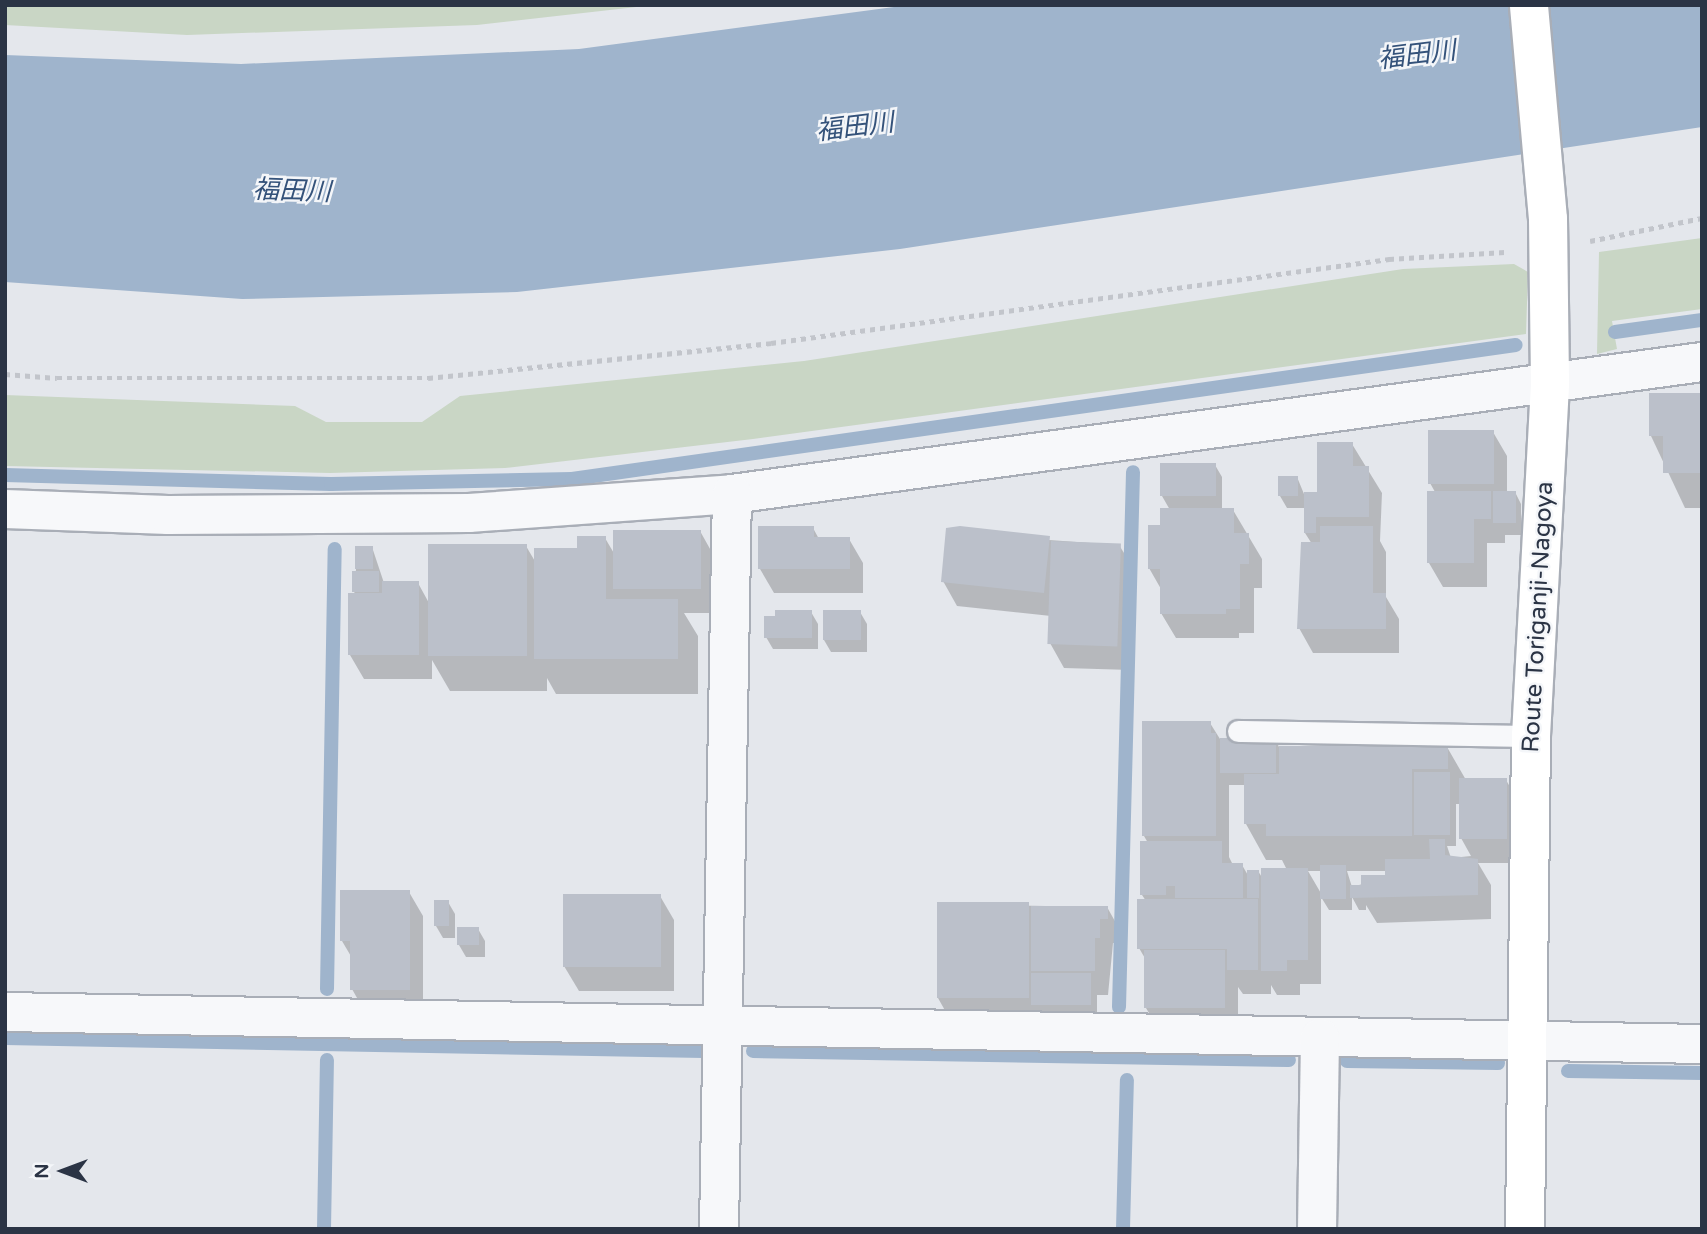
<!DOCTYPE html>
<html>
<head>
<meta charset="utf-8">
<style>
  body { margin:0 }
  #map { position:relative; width:1707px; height:1234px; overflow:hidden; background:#e4e7ec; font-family:"Varela Round","Noto Sans JP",sans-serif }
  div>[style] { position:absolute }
  .green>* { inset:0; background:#c9d6c5 }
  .water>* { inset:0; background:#9fb4cc }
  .shadow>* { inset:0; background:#0003 }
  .stream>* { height:14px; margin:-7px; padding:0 7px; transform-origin:7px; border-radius:7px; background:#9fb4cc }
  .building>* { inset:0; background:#bbc0ca; transform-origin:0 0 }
  .path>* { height:4.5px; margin-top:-2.25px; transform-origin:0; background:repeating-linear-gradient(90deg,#c2c5cb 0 5px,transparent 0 10px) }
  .roads { filter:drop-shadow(2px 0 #a9aeb7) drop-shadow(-2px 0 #a9aeb7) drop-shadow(0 2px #a9aeb7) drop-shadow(0 -2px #a9aeb7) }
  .lane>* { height:21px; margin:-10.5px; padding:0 10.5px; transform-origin:10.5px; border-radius:10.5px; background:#f7f8fa }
  .street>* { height:38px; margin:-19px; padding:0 19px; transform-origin:19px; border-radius:19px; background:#f7f8fa }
  .secondary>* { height:38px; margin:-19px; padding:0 19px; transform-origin:19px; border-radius:19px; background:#fff }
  span { translate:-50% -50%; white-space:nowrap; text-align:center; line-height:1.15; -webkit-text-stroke:5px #f4f6f9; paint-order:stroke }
  .street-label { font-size:24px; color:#2b3445 }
  .water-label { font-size:26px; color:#34527a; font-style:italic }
  .frame { position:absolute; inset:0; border:7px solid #2b3445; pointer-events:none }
  .north { position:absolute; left:28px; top:1136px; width:70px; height:70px; -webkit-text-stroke:5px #f4f6f9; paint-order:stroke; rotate:270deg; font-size:19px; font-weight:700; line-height:28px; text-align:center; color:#2b3445 }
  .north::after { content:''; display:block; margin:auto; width:24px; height:32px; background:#2b3445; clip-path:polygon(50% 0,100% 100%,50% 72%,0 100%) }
</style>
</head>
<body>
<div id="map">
  <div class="green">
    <i style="clip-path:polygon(5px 5px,191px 6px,654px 5px,477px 25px,187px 35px,5px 25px)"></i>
    <i style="clip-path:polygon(1702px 238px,1702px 309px,1612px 321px,1617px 349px,1597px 354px,1599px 252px)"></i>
    <i style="clip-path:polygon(1514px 264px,1528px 272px,1526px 334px,753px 439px,505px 468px,330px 473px,5px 466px,5px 395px,295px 406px,326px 422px,422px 422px,460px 396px,804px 361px,1403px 269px)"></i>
  </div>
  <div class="water">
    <i style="clip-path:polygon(909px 5px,1702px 5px,1702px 127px,900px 249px,517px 292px,242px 299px,5px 282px,5px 55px,241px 64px,579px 49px)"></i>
  </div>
  <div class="shadow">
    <i style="clip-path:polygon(1702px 394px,1702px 508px,1685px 508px,1651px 436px)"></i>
    <i style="clip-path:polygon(1493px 432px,1507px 456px,1507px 492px,1515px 492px,1521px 504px,1521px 535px,1505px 535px,1505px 543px,1487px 543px,1487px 587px,1443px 587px,1429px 563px,1435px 492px,1430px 483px)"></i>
    <i style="clip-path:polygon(1352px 444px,1382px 493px,1380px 541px,1386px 552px,1386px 597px,1399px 619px,1399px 653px,1313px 653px,1299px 628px,1312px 544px,1305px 533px,1305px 508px,1287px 508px,1280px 496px,1297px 477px,1304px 494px,1318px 500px)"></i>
    <i style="clip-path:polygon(1215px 465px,1222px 477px,1222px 510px,1233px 510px,1262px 559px,1262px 588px,1254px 588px,1254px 633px,1239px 633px,1239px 638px,1176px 638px,1161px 613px,1161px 589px,1149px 568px,1170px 510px,1162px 496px)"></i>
    <i style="clip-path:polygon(813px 528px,819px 539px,849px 539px,863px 563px,863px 593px,774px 593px,760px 569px)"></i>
    <i style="clip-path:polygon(700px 531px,714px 556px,714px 613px,684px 613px,698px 636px,698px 694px,556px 694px,547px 678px,547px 691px,450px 691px,432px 660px,432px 679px,364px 679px,350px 655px,356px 569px,372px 547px,384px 583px,418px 583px,429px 603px,526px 546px,536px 563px,605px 538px,615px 555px)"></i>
    <i style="clip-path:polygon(1049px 540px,1119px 545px,1134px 569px,1131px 670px,1064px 668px,1050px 643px,1051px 616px,957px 606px,943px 581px)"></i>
    <i style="clip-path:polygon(811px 612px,818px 624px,818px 649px,773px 649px,766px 637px)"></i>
    <i style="clip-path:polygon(860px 612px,867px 624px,867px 652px,831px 652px,824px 640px)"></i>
    <i style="clip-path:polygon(evenodd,1210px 723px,1220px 739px,1275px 739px,1279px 747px,1447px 747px,1466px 780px,1506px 780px,1520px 804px,1516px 863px,1478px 863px,1491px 885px,1491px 919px,1377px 923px,1366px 905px,1366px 910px,1359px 910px,1352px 897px,1352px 910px,1329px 910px,1321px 897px,1321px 984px,1300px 984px,1300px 995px,1277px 995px,1271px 985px,1271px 994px,1243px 994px,1238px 987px,1238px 1032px,1160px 1032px,1146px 1008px,1146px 960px,1139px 948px,1146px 901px,1142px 895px,1148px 843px,1144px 836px,1210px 723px,1229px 785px,1246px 785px,1246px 824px,1266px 860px,1282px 860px,1287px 870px,1263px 879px,1258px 871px,1249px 877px,1242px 865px,1233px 865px,1229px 857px,1229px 785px,1210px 723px,1456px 804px,1461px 804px,1461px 838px,1471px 856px,1451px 858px,1447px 846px,1456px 846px,1456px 804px,1210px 723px,1308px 871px,1322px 871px,1322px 895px,1308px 871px,1210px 723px,1347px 871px,1387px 871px,1387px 877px,1352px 887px,1347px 871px)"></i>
    <i style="clip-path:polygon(342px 892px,409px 892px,423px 916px,423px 1014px,366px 1014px,352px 989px,352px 958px,342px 941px)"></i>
    <i style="clip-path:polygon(660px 896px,674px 920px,674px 991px,579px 991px,564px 966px)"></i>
    <i style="clip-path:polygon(448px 902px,455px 914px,455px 938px,443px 938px,436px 926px)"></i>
    <i style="clip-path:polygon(938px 904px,1107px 907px,1121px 932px,1121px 943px,1113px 943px,1108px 995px,1097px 995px,1097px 1017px,952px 1023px,938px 998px)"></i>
    <i style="clip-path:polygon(478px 929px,485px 941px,485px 957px,466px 957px,459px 945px)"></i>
  </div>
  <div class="stream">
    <i style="left:1615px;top:332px;width:88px;rotate:-7.9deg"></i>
    <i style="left:5px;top:475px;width:326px;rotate:1.6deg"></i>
    <i style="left:331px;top:484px;width:241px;rotate:-1.2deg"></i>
    <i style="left:572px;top:479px;width:953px;rotate:-8.08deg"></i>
    <i style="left:327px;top:989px;width:440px;rotate:-89deg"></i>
    <i style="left:1119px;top:1007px;width:535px;rotate:-88.5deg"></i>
    <i style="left:5px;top:1038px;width:699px;rotate:1.07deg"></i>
    <i style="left:753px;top:1051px;width:536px;rotate:0.96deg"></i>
    <i style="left:1347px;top:1061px;width:151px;rotate:0.8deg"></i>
    <i style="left:1568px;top:1071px;width:134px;rotate:0.9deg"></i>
    <i style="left:324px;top:1229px;width:169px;rotate:-89deg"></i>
    <i style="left:1123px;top:1229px;width:149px;rotate:-88.5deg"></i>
  </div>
  <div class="building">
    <i style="clip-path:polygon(1649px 393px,1702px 393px,1702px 473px,1663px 473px,1663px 436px,1649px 436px)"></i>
    <i style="left:1428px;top:430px;width:66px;height:54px"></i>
    <i style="clip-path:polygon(1317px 442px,1353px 442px,1353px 466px,1369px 466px,1369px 517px,1316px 517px,1316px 533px,1304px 533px,1304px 492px,1317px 492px)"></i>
    <i style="left:1160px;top:463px;width:56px;height:33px"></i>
    <i style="left:1278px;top:476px;width:20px;height:20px"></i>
    <i style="clip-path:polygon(1427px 491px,1491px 491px,1491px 519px,1474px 519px,1474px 563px,1427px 563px)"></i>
    <i style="left:1493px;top:491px;width:23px;height:32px"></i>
    <i style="clip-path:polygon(1160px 508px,1234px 508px,1234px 533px,1249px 533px,1249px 564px,1240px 564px,1240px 609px,1226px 609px,1226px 614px,1160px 614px,1160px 569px,1148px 569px,1148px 525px,1160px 525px)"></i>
    <i style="clip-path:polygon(758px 526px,814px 526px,814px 537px,850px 537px,850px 569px,758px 569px)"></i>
    <i style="clip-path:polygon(960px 526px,1050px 536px,1044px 593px,941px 582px,946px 528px)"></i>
    <i style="clip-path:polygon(1320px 526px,1373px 526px,1373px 593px,1386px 593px,1386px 629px,1297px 629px,1301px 542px,1320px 542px)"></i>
    <i style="left:613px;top:530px;width:88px;height:59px"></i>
    <i style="clip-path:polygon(577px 536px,606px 536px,606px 599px,678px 599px,678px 659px,534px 659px,534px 548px,577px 548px)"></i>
    <i style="left:1051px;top:541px;width:70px;height:103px;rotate:2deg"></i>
    <i style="left:428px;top:544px;width:99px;height:112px"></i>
    <i style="left:355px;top:546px;width:18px;height:23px"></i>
    <i style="left:352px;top:571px;width:27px;height:21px"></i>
    <i style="clip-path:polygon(382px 581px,419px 581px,419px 655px,348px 655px,348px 593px,382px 593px)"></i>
    <i style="clip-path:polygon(775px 610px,812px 610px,812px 638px,764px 638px,764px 616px,775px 616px)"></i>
    <i style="left:823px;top:610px;width:38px;height:30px"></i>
    <i style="clip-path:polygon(1142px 721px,1211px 721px,1211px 733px,1216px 733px,1216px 836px,1142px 836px)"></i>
    <i style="left:1220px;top:738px;width:56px;height:35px"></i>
    <i style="clip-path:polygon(1279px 746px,1448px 746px,1448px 769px,1412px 769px,1412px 836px,1266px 836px,1266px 824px,1244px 824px,1244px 774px,1279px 774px)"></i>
    <i style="left:1414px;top:772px;width:36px;height:63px"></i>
    <i style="left:1459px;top:778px;width:48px;height:61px"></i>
    <i style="clip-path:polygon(1429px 839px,1445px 839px,1445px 855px,1478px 859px,1478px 895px,1350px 898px,1350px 885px,1361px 885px,1361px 875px,1385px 875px,1385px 859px,1430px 859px)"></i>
    <i style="clip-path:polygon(1140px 841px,1222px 841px,1222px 863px,1243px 863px,1243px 898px,1175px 898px,1175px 886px,1166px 886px,1166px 895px,1140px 895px)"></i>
    <i style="left:1320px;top:865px;width:26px;height:34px"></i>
    <i style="clip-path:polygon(1261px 868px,1308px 868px,1308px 960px,1287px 960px,1287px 971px,1261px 971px)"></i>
    <i style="left:1247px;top:870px;width:12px;height:28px"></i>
    <i style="clip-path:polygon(340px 890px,410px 890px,410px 990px,350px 990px,350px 941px,340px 941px)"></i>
    <i style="left:563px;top:894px;width:98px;height:73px"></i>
    <i style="clip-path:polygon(1137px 899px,1258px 899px,1258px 970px,1227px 970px,1227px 949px,1137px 949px)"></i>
    <i style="left:434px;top:900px;width:15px;height:26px"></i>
    <i style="left:937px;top:902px;width:92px;height:96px"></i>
    <i style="clip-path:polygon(1031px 906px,1108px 906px,1108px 919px,1100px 919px,1100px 938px,1095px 938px,1095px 971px,1031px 971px)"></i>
    <i style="left:457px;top:927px;width:22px;height:18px"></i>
    <i style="left:1144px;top:950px;width:81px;height:58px"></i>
    <i style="left:1031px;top:973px;width:60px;height:32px"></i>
  </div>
  <div class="path">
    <i style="left:1590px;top:241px;width:114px;rotate:-11.6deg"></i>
    <i style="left:5px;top:374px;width:52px;rotate:4.4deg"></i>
    <i style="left:57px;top:378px;width:371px"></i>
    <i style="left:428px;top:378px;width:345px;rotate:-5.8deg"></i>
    <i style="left:771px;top:343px;width:624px;rotate:-7.74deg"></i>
    <i style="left:1389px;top:259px;width:116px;rotate:-3.5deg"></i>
  </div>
  <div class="roads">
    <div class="lane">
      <i style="left:1238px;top:731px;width:293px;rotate:1deg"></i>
    </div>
    <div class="street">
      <i style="left:5px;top:509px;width:163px;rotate:2.1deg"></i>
      <i style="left:168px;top:515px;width:301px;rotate:-0.4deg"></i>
      <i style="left:469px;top:513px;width:264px;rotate:-4.1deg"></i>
      <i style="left:732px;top:494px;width:979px;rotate:-7.75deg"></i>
      <i style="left:5px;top:1012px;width:1697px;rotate:1.08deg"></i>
      <i style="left:719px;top:1229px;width:735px;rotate:-88.99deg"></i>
      <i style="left:1317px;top:1229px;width:191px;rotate:-89.1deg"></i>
    </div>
    <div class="secondary">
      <i style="left:1525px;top:1229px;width:493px;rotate:-89.3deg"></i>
      <i style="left:1531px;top:736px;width:354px;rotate:-86.9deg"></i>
      <i style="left:1550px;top:383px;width:164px;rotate:-90.7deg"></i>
      <i style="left:1548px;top:219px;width:215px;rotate:-95.1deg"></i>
    </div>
  </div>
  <div class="street-label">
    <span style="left:1538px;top:617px;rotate:-87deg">Route Toriganji-Nagoya</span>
  </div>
  <div class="water-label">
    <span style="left:1417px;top:55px;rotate:-7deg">福田川</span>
    <span style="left:855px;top:127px;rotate:-7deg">福田川</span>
    <span style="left:292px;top:191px;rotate:2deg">福田川</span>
  </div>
  <div class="frame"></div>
  <div class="north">N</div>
</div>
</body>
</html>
